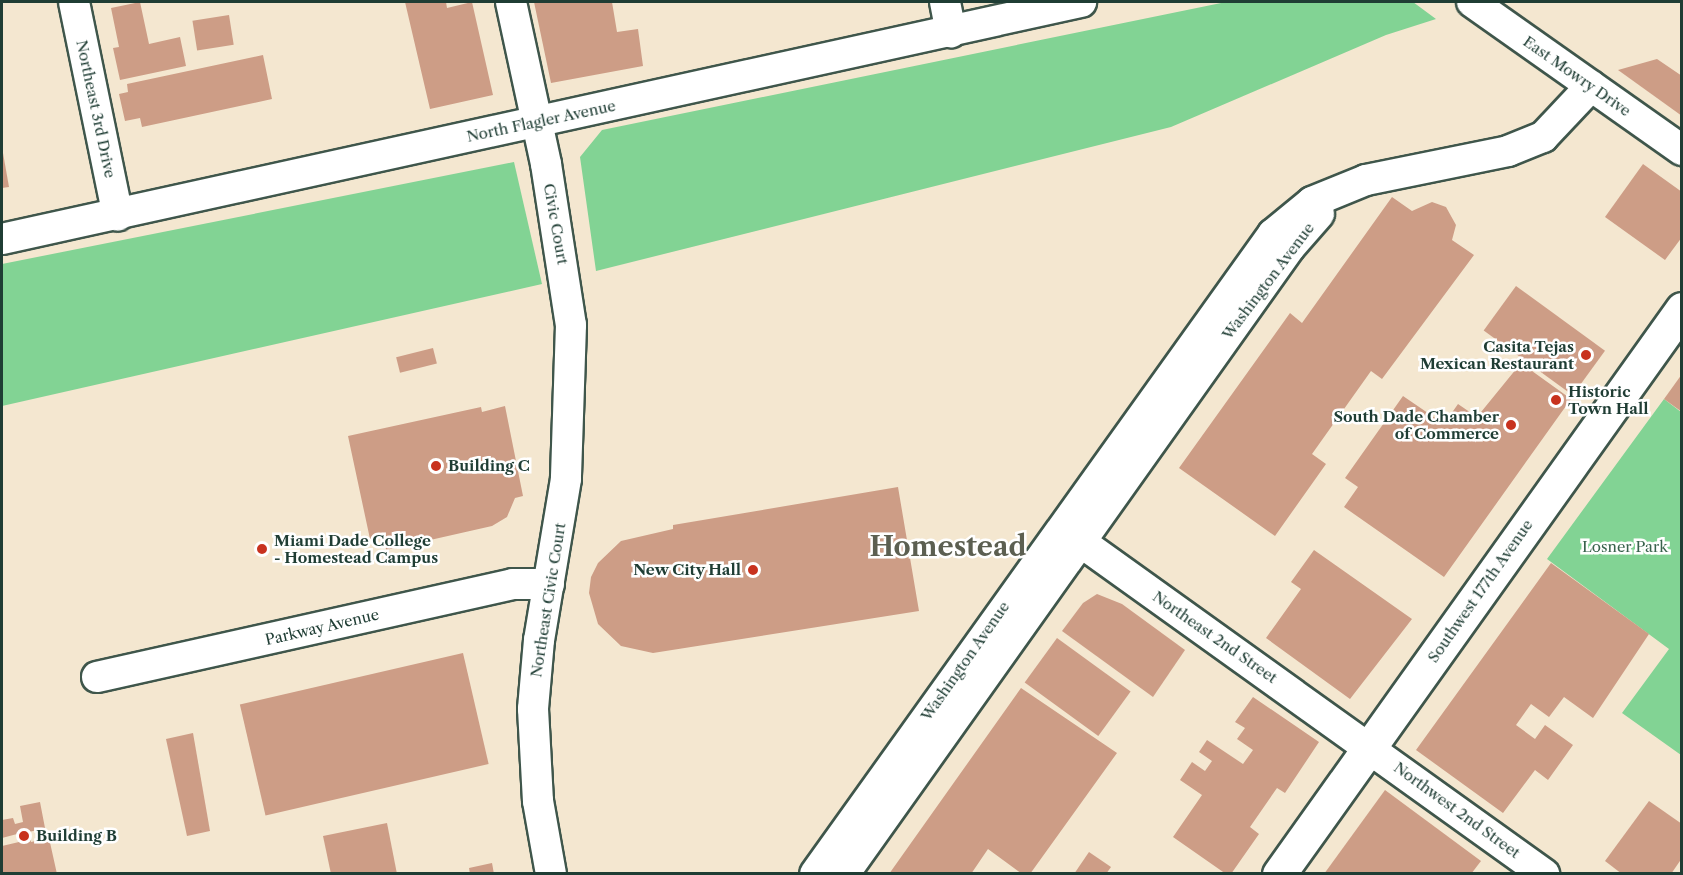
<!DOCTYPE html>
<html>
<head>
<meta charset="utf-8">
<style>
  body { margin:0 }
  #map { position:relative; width:1683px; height:875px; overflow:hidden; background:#f4e7d0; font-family:"Libre Caslon Text",serif }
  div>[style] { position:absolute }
  .green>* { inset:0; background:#82d394 }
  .building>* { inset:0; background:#cd9d86; transform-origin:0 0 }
  .roads { filter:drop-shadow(2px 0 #3f564b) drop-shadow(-2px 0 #3f564b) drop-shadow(0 2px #3f564b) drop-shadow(0 -2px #3f564b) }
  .minor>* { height:30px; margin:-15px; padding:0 15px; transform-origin:15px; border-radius:15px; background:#fff }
  .major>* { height:33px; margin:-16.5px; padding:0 16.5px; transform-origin:16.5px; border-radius:16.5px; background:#fff }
  .dots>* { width:16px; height:16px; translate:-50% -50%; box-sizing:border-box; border:3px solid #fff; border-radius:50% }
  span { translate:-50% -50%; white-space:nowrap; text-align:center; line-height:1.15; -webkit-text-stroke:5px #fff; paint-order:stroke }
  .street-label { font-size:15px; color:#1f3d34 }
  .poi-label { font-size:15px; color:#1f3d34; font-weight:700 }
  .right { translate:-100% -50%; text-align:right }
  .left { translate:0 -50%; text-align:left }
  .park-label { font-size:15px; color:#38624c }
  .town-label { font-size:27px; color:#5c5f51; font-weight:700 }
  .frame { position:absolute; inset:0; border:3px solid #1f3d34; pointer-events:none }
</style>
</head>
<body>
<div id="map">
  <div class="green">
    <i style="clip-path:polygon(1226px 2px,1413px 2px,1436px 19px,1386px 35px,1171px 127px,596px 271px,580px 157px,602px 130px)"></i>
    <i style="clip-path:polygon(514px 162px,542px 284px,2px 406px,2px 264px)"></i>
    <i style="clip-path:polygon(1664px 399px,1681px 412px,1681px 755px,1622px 713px,1669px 649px,1547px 559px)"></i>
  </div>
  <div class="building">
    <i style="clip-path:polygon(140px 2px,149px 44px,180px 37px,186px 66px,120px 80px,113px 48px,119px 47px,111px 8px)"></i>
    <i style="clip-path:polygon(405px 2px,446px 2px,447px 8px,472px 2px,493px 95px,430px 109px)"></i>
    <i style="clip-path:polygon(534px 2px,612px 2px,617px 32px,638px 29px,643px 66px,551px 83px)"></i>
    <i style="left:229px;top:15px;width:30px;height:37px;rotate:81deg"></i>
    <i style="clip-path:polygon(263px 55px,272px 99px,142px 127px,140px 118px,125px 121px,119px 94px,128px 92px,127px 84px)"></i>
    <i style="clip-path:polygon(1657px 59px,1682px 76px,1682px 116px,1618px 70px)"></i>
    <i style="clip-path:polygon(3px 153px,9px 187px,2px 188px,2px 154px)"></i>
    <i style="clip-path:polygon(1643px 164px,1682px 192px,1682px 237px,1665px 260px,1605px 217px)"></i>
    <i style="clip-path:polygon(1392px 197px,1412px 211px,1432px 202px,1446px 207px,1456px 225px,1452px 240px,1474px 255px,1382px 379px,1371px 371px,1312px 454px,1326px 464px,1275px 536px,1179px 468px,1290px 313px,1302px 323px)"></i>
    <i style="left:1516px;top:286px;width:110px;height:55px;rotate:36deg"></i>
    <i style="left:433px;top:348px;width:16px;height:38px;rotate:76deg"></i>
    <i style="clip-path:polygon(1521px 363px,1571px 399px,1444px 577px,1344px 507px,1358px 487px,1345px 478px,1403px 396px,1444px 424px,1458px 404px,1477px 417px)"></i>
    <i style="clip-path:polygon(1682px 374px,1682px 412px,1664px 399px)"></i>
    <i style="clip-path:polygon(505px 406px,523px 496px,515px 498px,507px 517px,492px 526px,386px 550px,382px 537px,370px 539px,348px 436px,481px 407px,482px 412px)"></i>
    <i style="clip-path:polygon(898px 487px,919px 611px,653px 653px,621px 646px,598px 624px,589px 593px,591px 577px,598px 563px,621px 541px,673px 529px,673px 525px)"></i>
    <i style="clip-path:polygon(1314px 550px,1412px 619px,1350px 699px,1266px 638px,1301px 589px,1291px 582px)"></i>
    <i style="clip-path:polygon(1551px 563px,1649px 634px,1593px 718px,1564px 697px,1549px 717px,1531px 704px,1516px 725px,1535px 739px,1545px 725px,1573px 745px,1548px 780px,1535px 770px,1503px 813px,1416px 750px)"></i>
    <i style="clip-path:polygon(1097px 594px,1122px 604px,1185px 650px,1153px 697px,1062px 631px,1083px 603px)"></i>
    <i style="left:1057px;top:638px;width:91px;height:55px;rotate:36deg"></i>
    <i style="left:463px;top:653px;width:114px;height:229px;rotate:77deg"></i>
    <i style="clip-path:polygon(1021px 688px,1117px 753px,1030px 874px,1022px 874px,988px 849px,971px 874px,889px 874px)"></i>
    <i style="clip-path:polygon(1253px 697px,1319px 742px,1285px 793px,1277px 788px,1250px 827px,1259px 834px,1231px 874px,1226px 874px,1173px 837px,1202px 795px,1180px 780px,1192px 762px,1205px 771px,1212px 761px,1199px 752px,1207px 740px,1243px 764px,1253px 750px,1237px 739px,1245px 728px,1235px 722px)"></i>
    <i style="clip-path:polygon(193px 733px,210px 831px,187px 836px,166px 739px)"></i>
    <i style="clip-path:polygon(1385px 790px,1481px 861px,1471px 874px,1324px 874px)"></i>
    <i style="clip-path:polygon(1649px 801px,1682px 824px,1682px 858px,1671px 874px,1622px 874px,1605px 861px)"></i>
    <i style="clip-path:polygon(40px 802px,45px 828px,29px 832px,31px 842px,49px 838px,57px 874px,2px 874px,2px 846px,19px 842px,17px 834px,2px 838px,2px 820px,13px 818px,15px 824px,23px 822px,20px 806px)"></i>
    <i style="clip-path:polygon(387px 823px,397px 874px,331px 874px,323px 836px)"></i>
    <i style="clip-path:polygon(1089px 852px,1111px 867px,1106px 874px,1074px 874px)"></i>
    <i style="clip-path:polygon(492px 863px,494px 874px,470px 874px,469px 868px)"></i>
  </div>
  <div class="roads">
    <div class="minor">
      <i style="left:74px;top:2px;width:218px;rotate:78.4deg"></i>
      <i style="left:511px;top:2px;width:166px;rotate:77.8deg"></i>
      <i style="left:546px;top:164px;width:163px;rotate:81.2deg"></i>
      <i style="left:571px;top:325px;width:154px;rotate:91.9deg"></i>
      <i style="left:566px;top:479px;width:163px;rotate:99.5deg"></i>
      <i style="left:539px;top:640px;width:69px;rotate:95deg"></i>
      <i style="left:533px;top:709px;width:92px;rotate:86.9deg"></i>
      <i style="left:538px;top:801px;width:74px;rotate:79.9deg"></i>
      <i style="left:945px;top:2px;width:31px;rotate:79deg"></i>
      <i style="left:1472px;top:2px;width:257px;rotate:35.2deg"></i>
      <i style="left:2px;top:239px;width:1105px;rotate:-12.39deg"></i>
      <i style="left:1064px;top:530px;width:591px;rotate:35.63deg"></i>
      <i style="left:97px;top:677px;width:426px;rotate:-12.6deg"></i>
      <i style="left:513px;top:584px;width:36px"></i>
      <i style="left:815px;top:874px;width:787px;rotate:-54.41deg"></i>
      <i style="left:1273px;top:234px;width:50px;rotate:-39.4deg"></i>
      <i style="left:1312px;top:202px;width:58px;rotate:-22.2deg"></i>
      <i style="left:1366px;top:180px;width:145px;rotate:-11.5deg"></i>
      <i style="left:1508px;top:151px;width:38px;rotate:-22deg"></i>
      <i style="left:1543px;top:137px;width:70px;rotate:-46.7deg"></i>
      <i style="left:844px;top:874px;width:769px;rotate:-54.57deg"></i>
      <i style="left:1290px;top:247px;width:44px;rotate:-48.7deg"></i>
    </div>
    <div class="major">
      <i style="left:1279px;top:874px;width:694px;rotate:-54.5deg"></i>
    </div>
  </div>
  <div class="dots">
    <i style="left:1586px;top:355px;background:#c8321e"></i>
    <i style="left:1556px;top:400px;background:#c8321e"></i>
    <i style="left:1511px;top:425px;background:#c8321e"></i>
    <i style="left:436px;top:466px;background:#c8321e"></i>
    <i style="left:262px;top:549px;background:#c8321e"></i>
    <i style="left:753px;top:570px;background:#c8321e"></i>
    <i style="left:24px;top:836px;background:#c8321e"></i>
  </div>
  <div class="street-label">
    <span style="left:1577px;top:76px;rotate:35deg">East Mowry Drive</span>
    <span style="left:96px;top:109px;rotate:78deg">Northeast 3rd Drive</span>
    <span style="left:541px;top:121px;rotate:-12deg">North Flagler Avenue</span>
    <span style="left:556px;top:224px;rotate:80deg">Civic Court</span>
    <span style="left:1268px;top:281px;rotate:-53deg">Washington Avenue</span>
    <span style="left:1480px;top:591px;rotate:-55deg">Southwest 177th Avenue</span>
    <span style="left:548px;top:600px;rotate:-81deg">Northeast Civic Court</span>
    <span style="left:322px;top:627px;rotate:-13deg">Parkway Avenue</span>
    <span style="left:1215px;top:637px;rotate:35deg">Northeast 2nd Street</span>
    <span style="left:965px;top:661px;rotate:-55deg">Washington Avenue</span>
    <span style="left:1457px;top:810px;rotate:36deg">Northwest 2nd Street</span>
  </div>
  <div class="poi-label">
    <span class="right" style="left:1574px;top:355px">Casita Tejas<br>Mexican Restaurant</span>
    <span class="left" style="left:1568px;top:400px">Historic<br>Town Hall</span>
    <span class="right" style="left:1499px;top:425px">South Dade Chamber<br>of Commerce</span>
    <span class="left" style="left:448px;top:466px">Building C</span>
    <span class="left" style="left:274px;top:549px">Miami Dade College<br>- Homestead Campus</span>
    <span class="right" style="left:741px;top:570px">New City Hall</span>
    <span class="left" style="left:36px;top:836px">Building B</span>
  </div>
  <div class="park-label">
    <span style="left:1625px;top:547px">Losner Park</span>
  </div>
  <div class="town-label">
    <span style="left:948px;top:547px">Homestead</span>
  </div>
  <div class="frame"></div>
</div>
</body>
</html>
